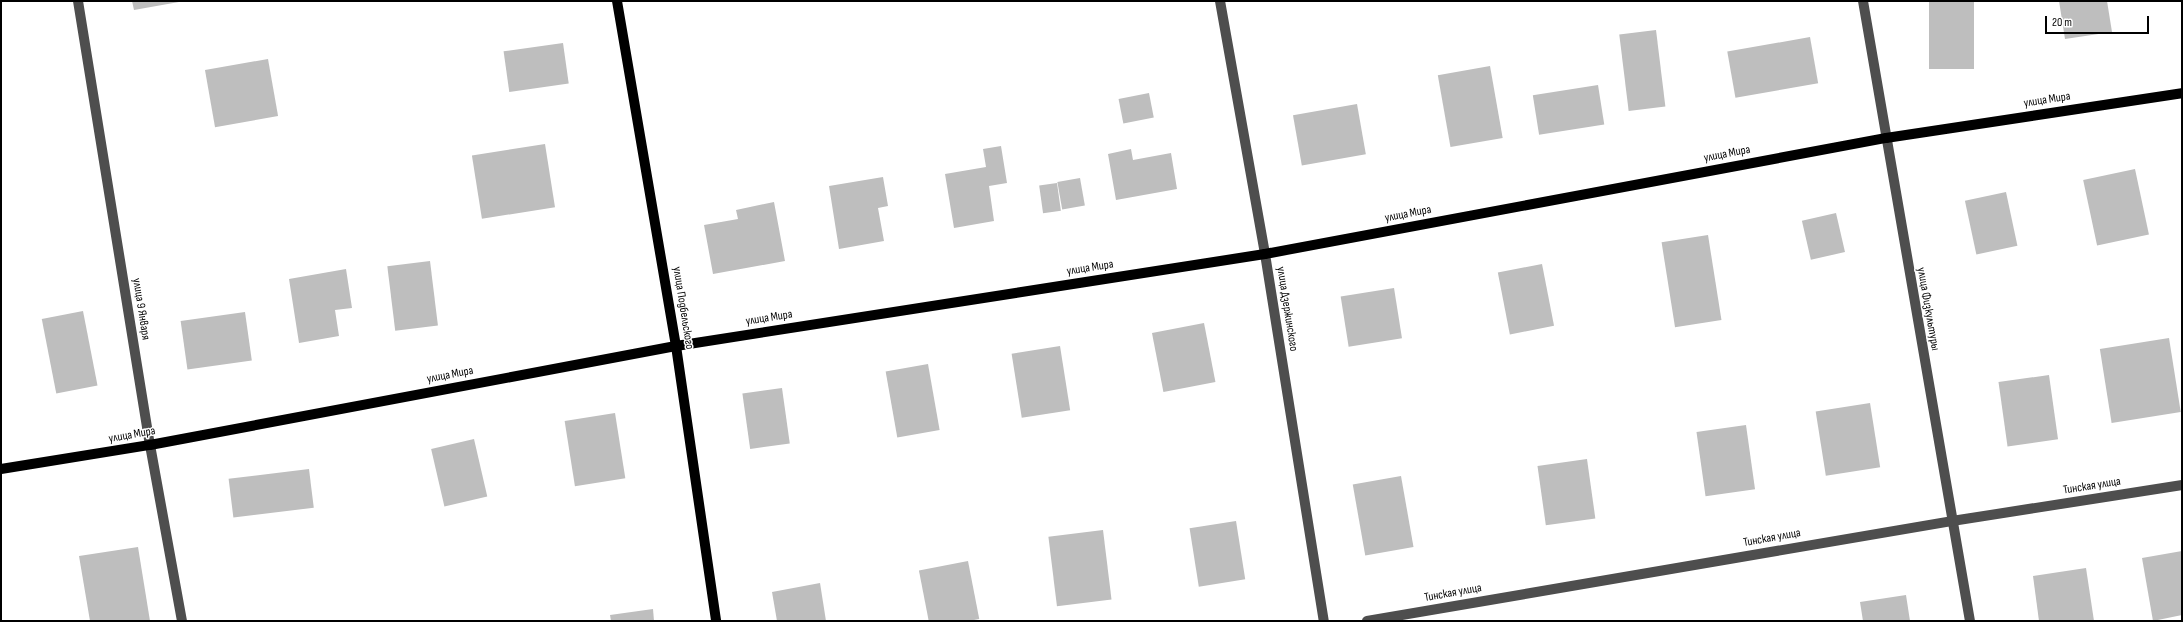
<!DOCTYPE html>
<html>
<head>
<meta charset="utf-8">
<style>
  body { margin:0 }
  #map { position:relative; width:2183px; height:622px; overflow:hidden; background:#fff; font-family:"Sofia Sans Condensed",sans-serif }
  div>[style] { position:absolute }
  .building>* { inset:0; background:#bebebe; transform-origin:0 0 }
  .minor>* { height:10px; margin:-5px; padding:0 5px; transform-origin:5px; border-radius:5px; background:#4e4e4e }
  .major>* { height:10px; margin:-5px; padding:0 5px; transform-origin:5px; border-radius:5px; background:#000 }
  span { translate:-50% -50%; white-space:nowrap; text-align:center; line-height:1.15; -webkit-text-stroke:3px #fff; paint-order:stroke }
  .street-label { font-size:12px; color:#000 }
  .frame { position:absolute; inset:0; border:2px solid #000; pointer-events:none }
  .scale { position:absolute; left:2045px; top:16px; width:104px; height:18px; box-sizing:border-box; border:2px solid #000; border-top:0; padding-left:5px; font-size:12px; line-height:14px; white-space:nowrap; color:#000; -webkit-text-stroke:3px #fff; paint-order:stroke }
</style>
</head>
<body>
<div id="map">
  <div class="building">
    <i style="clip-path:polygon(132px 1px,179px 1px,179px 2px,134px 10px)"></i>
    <i style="left:1929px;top:1px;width:45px;height:68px"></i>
    <i style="clip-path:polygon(2059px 1px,2107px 1px,2112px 32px,2065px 39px)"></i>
    <i style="left:1656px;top:30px;width:77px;height:37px;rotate:83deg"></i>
    <i style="left:1810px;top:37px;width:47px;height:84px;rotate:80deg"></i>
    <i style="left:563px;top:43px;width:41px;height:60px;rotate:82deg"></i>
    <i style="left:268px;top:59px;width:58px;height:64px;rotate:80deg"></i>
    <i style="left:1490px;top:66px;width:73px;height:53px;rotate:80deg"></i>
    <i style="left:1598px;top:85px;width:40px;height:66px;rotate:81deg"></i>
    <i style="left:1149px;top:93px;width:25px;height:31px;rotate:79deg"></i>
    <i style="left:1357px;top:104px;width:51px;height:65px;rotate:80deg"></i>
    <i style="left:545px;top:144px;width:64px;height:74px;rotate:81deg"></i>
    <i style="clip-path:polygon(1001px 146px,1007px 183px,989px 186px,994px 221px,954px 228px,945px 174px,986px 167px,983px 149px)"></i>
    <i style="clip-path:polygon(1131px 149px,1133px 160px,1171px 153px,1177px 189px,1116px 200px,1108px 154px)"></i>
    <i style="left:2135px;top:169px;width:67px;height:53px;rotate:78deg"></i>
    <i style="clip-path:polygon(883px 177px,888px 206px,878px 208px,884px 241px,839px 249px,829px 186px)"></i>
    <i style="left:1080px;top:178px;width:28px;height:23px;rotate:80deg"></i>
    <i style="left:1057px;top:183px;width:28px;height:18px;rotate:82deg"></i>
    <i style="left:2006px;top:192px;width:55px;height:42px;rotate:78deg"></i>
    <i style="clip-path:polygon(774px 202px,785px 261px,713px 274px,704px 225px,738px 219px,736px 210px)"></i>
    <i style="left:1836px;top:213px;width:40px;height:35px;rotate:77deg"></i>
    <i style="left:1708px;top:235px;width:86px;height:47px;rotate:81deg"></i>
    <i style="left:430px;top:261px;width:65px;height:43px;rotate:83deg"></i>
    <i style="left:1542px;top:264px;width:63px;height:45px;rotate:79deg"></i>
    <i style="clip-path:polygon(346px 269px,352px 308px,335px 310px,339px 336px,299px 343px,289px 279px)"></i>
    <i style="left:1394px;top:288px;width:51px;height:54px;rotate:81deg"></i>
    <i style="left:83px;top:311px;width:76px;height:42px;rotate:79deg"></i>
    <i style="left:245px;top:312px;width:49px;height:65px;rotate:82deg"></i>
    <i style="left:1204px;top:323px;width:60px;height:53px;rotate:79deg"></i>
    <i style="left:2169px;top:338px;width:75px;height:70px;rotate:81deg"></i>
    <i style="left:1060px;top:346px;width:65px;height:49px;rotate:81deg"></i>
    <i style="left:928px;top:364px;width:67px;height:43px;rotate:80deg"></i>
    <i style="left:2049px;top:375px;width:65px;height:51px;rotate:82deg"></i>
    <i style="left:782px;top:388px;width:56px;height:40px;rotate:82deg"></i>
    <i style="left:1870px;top:403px;width:65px;height:55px;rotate:81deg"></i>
    <i style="left:615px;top:413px;width:66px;height:51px;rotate:81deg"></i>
    <i style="left:1746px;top:425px;width:65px;height:50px;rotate:82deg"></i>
    <i style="left:474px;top:439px;width:59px;height:44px;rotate:77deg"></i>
    <i style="left:1587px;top:459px;width:60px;height:50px;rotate:82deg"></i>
    <i style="left:309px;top:469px;width:39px;height:81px;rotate:83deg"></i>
    <i style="left:1401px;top:476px;width:72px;height:49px;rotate:80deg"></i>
    <i style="left:1236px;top:521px;width:59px;height:47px;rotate:81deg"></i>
    <i style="left:1103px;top:530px;width:70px;height:55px;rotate:83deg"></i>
    <i style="clip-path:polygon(138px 547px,150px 621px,90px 621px,79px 556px)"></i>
    <i style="clip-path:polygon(2182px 551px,2182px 615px,2153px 621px,2142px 558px)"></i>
    <i style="left:968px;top:561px;width:59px;height:50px;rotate:79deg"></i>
    <i style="clip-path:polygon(2086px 568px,2094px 621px,2039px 621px,2033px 576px)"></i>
    <i style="clip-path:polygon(820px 583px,826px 621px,777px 621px,772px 592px)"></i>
    <i style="clip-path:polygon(1906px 595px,1910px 621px,1863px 621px,1860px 602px)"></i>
    <i style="clip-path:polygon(653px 609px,654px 621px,611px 621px,610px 615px)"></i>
  </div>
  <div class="minor">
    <i style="left:78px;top:1px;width:450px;rotate:80.8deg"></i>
    <i style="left:150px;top:445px;width:179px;rotate:79.7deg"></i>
    <i style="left:1220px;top:1px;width:257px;rotate:79.9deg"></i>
    <i style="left:1265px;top:254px;width:372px;rotate:80.9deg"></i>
    <i style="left:1863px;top:1px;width:629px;rotate:80.21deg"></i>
    <i style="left:1367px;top:621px;width:593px;rotate:-9.7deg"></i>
    <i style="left:1952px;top:521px;width:233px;rotate:-8.9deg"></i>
  </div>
  <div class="major">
    <i style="left:617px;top:1px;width:350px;rotate:80.3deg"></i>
    <i style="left:676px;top:346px;width:278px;rotate:81.7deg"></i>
    <i style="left:1px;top:469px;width:151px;rotate:-9.2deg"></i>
    <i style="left:150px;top:445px;width:535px;rotate:-10.66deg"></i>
    <i style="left:676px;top:346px;width:596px;rotate:-8.88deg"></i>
    <i style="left:1265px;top:254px;width:632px;rotate:-10.58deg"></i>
    <i style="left:1886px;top:138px;width:299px;rotate:-8.6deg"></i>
  </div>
  <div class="street-label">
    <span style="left:2047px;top:100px;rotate:-9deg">улица Мира</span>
    <span style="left:1727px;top:154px;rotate:-11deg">улица Мира</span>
    <span style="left:1408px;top:214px;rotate:-11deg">улица Мира</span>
    <span style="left:1090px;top:268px;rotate:-9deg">улица Мира</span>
    <span style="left:683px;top:308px;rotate:81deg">улица Подбельского</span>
    <span style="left:141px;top:309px;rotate:81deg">улица 9 Января</span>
    <span style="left:1287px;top:309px;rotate:81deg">улица Дзержинского</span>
    <span style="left:1928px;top:309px;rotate:80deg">улица Физкультуры</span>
    <span style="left:769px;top:318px;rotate:-9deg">улица Мира</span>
    <span style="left:450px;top:375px;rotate:-11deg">улица Мира</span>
    <span style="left:132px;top:435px;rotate:-10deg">улица Мира</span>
    <span style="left:2092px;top:486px;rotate:-9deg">Тинская улица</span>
    <span style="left:1772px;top:538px;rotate:-10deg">Тинская улица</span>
    <span style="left:1453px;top:593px;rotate:-10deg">Тинская улица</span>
  </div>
  <div class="frame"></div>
  <div class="scale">20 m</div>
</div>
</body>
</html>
